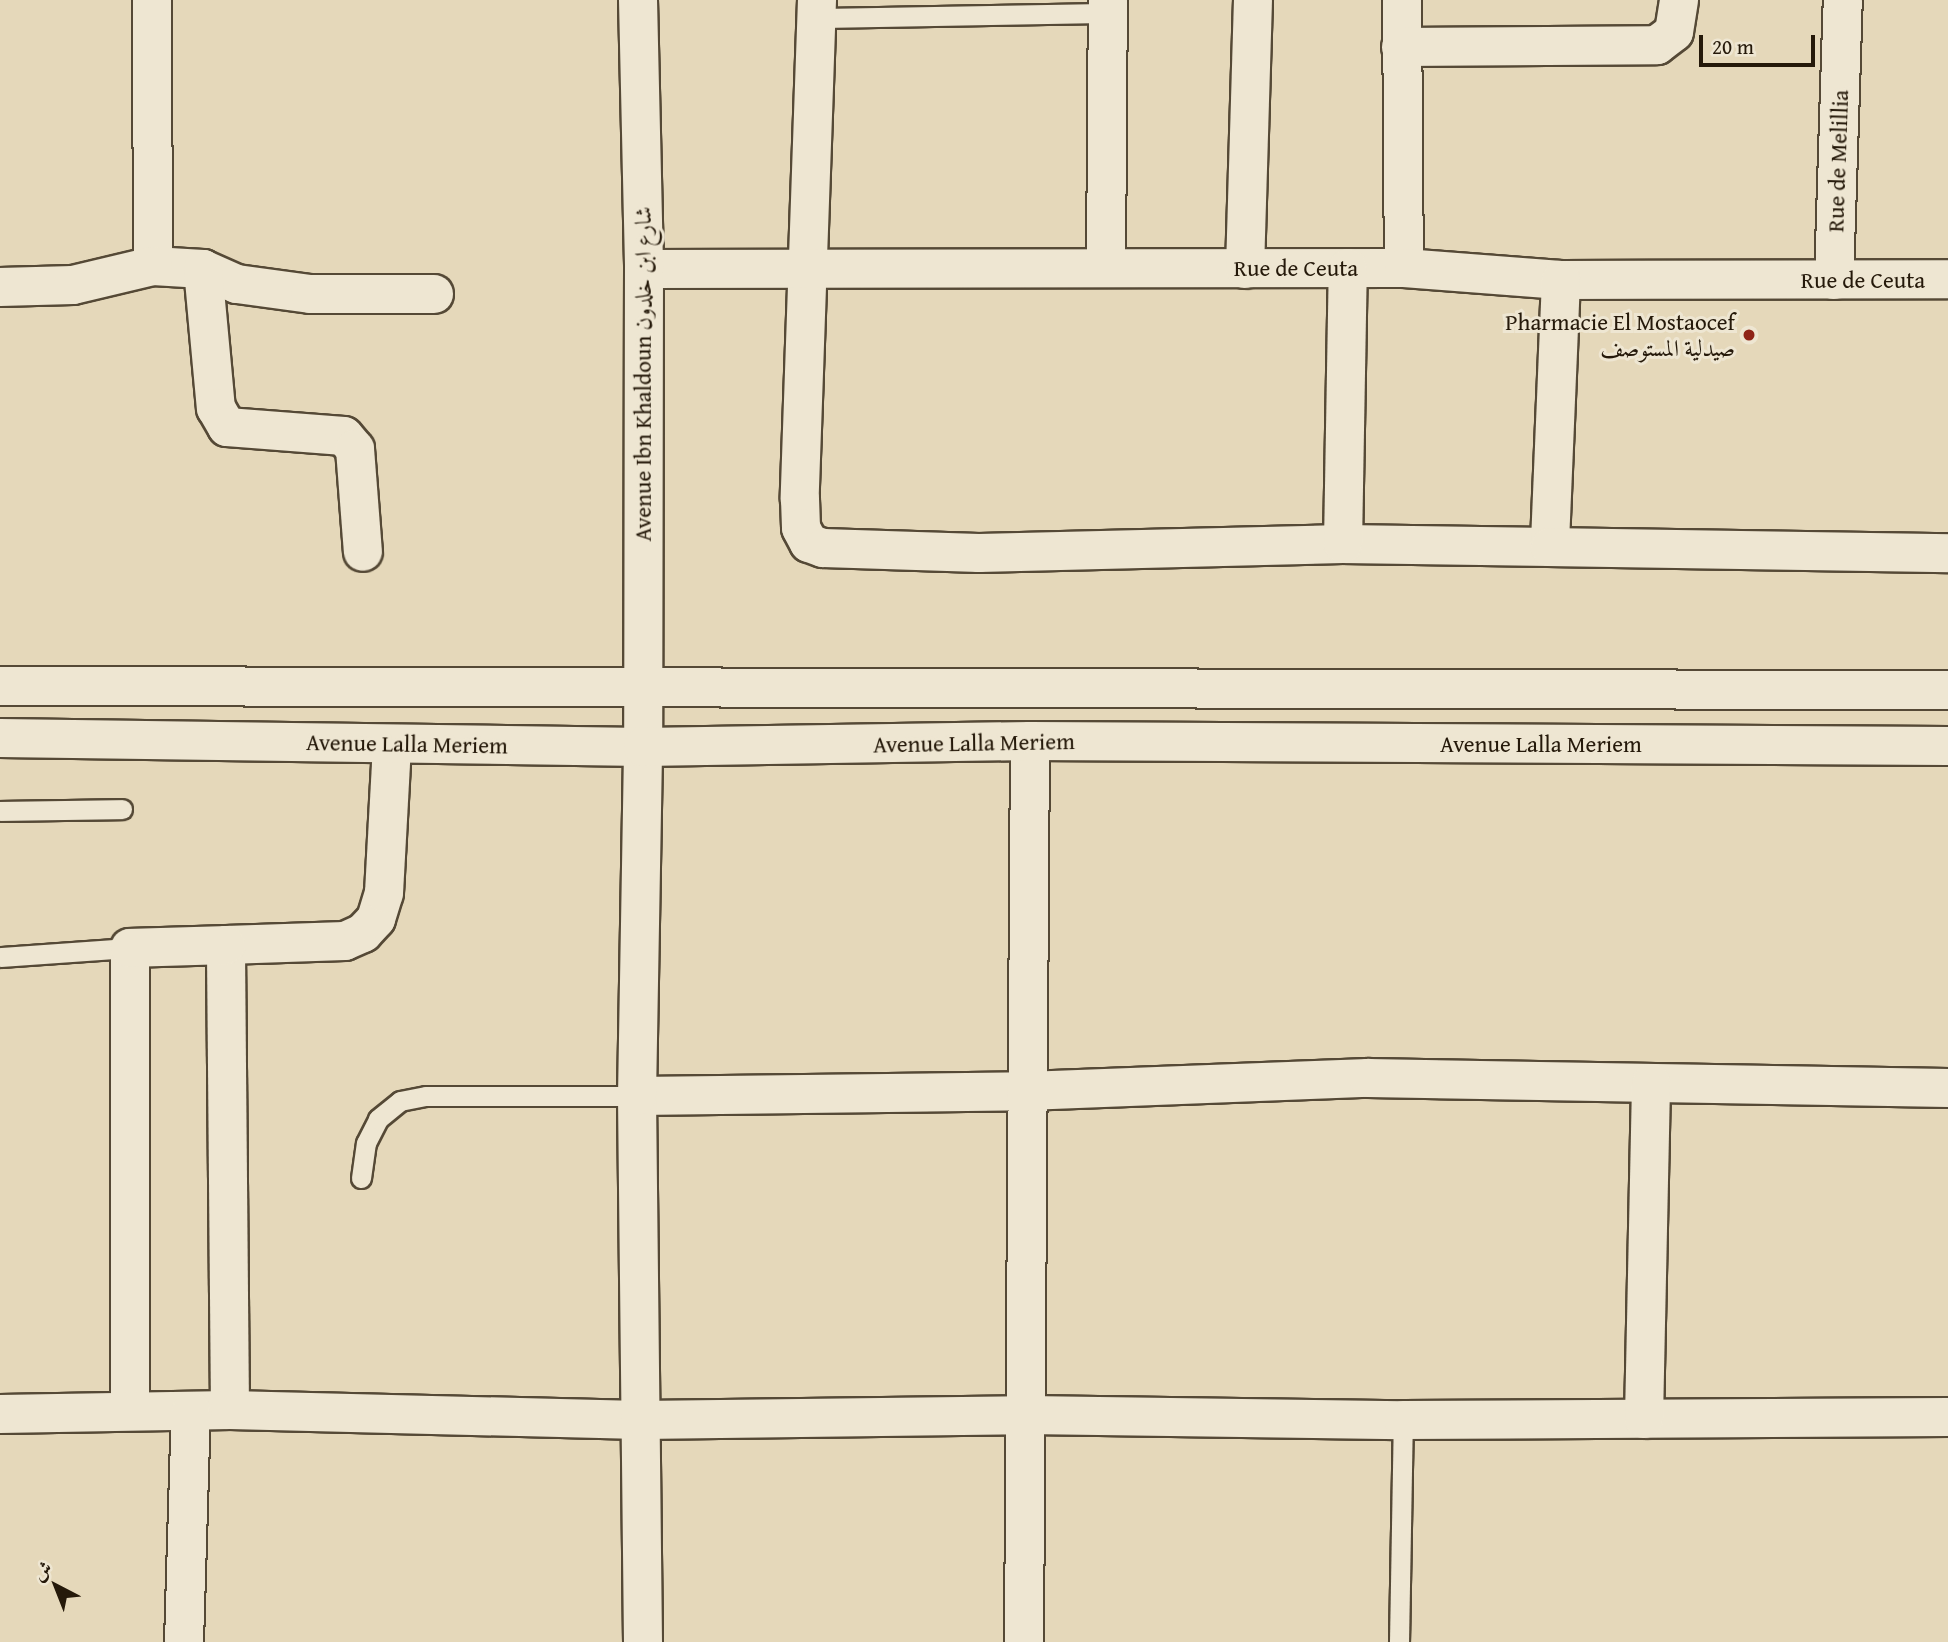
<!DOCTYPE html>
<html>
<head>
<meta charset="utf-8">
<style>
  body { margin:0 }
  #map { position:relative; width:1948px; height:1642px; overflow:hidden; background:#e5d8ba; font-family:"Gentium Book Plus",Amiri,serif }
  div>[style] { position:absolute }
  .roads { filter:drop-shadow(2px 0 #554936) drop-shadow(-2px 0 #554936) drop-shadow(0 2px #554936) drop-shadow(0 -2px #554936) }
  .service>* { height:19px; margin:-9.5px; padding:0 9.5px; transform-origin:9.5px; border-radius:9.5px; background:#eee6d2 }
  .minor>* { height:38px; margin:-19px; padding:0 19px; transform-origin:19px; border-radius:19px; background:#eee6d2 }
  .tertiary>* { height:38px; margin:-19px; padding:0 19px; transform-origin:19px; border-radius:19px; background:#eee6d2 }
  .dots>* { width:19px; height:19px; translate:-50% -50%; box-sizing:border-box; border:4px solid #eee6d2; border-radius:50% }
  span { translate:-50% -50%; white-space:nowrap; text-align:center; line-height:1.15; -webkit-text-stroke:6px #eee6d2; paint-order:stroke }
  .street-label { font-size:23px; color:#25190a }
  .poi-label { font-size:23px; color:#25190a }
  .right { translate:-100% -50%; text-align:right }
  .north { position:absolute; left:21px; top:1551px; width:70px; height:70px; -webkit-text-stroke:5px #eee6d2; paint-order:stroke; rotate:318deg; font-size:19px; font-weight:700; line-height:28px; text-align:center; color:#25190a }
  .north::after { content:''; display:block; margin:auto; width:24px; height:32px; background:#25190a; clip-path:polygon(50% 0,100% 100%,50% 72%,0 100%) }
  .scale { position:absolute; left:1699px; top:35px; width:116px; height:32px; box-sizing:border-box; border:4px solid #25190a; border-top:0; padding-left:9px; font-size:21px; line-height:24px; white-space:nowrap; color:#25190a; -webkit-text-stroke:5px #eee6d2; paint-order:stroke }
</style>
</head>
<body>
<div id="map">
  <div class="roads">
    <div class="service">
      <i style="left:817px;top:18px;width:291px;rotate:-1deg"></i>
      <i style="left:0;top:811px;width:122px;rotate:-0.9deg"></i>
      <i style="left:0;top:957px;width:130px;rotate:-4deg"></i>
      <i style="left:361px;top:1178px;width:35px;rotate:-82deg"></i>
      <i style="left:366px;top:1143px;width:27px;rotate:-63deg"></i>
      <i style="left:378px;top:1119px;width:28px;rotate:-39deg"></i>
      <i style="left:400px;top:1101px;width:26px;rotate:-11deg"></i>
      <i style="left:426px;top:1096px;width:211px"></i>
      <i style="left:1399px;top:1642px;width:222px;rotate:-89deg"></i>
    </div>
    <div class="minor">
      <i style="left:152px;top:0;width:266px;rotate:89.8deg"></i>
      <i style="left:153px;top:266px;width:50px;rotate:3.4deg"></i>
      <i style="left:203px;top:269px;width:37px;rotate:24deg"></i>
      <i style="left:237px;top:284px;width:74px;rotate:7.8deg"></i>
      <i style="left:310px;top:294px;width:124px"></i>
      <i style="left:817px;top:0;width:499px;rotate:92deg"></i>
      <i style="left:800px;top:499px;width:29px;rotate:88deg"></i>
      <i style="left:801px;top:528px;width:17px;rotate:62deg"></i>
      <i style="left:809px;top:543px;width:15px;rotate:20deg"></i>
      <i style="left:823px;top:548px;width:156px;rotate:1.8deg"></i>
      <i style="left:979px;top:553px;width:364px;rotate:-1.4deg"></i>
      <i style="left:1343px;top:544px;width:207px;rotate:0.8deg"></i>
      <i style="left:1402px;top:0;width:268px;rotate:89.6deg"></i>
      <i style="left:1401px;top:47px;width:256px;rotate:-0.4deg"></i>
      <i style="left:1657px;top:45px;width:21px;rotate:-37deg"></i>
      <i style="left:1674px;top:32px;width:32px;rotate:-81deg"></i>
      <i style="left:1106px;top:268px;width:268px;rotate:-89.6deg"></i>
      <i style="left:203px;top:269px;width:140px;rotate:84.7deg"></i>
      <i style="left:216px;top:408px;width:22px;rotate:60deg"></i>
      <i style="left:227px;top:427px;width:117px;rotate:4.4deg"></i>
      <i style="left:344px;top:436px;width:17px;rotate:50deg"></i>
      <i style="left:355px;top:449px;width:103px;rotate:85.6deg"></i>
      <i style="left:644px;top:269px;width:760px;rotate:-0.08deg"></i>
      <i style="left:1404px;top:268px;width:157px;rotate:4.4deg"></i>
      <i style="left:1561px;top:280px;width:387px;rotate:-0.1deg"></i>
      <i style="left:1245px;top:269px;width:269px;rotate:-88.3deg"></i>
      <i style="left:1561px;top:280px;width:267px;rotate:92.4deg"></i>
      <i style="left:1550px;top:547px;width:398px;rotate:0.9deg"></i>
      <i style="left:1834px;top:280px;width:280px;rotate:-88.2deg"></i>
      <i style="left:0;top:287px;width:73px;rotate:-1.6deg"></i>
      <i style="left:73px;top:285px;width:82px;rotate:-13.4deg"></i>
      <i style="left:1343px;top:544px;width:276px;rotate:-89deg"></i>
      <i style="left:637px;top:1096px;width:389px;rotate:-0.7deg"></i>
      <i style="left:1026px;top:1091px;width:342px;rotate:-2.2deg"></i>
      <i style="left:1368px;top:1078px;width:580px;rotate:0.99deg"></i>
      <i style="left:230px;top:1410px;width:465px;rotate:-90.5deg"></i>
      <i style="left:226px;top:945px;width:119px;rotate:-1.9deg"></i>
      <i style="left:345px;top:941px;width:20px;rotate:-24deg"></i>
      <i style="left:363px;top:933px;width:19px;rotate:-47deg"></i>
      <i style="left:376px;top:919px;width:27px;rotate:-73deg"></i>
      <i style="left:384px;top:893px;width:148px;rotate:-86.9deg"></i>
      <i style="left:130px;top:1411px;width:463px;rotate:-90deg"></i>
      <i style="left:130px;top:948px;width:96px;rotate:-1.8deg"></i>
      <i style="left:0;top:1414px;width:230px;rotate:-1deg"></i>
      <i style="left:230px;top:1410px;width:410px;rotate:1.4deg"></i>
      <i style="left:640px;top:1420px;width:387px;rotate:-0.7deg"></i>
      <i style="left:1027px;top:1415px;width:376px;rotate:0.8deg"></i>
      <i style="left:1403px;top:1420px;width:545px;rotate:-0.32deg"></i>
      <i style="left:1644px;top:1419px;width:336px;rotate:-88.8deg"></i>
      <i style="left:184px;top:1642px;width:231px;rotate:-88.3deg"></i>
      <i style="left:643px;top:1642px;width:546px;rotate:-90.63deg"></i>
      <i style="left:637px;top:1096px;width:349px;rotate:-89deg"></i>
      <i style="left:1024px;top:1642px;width:901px;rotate:-89.62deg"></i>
    </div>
    <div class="tertiary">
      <i style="left:638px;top:0;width:269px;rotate:88.7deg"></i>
      <i style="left:644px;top:269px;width:478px;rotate:90.1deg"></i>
      <i style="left:0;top:686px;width:1948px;rotate:0.12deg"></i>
      <i style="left:0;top:738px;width:643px;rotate:0.8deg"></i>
      <i style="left:643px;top:747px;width:387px;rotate:-0.9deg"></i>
      <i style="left:1030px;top:741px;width:918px;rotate:0.31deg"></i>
    </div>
  </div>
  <div class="dots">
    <i style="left:1749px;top:335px;background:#8f2418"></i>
  </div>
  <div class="street-label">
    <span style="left:1838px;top:161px;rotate:-88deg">Rue de Melillia</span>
    <span style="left:1296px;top:268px">Rue de Ceuta</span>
    <span style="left:1863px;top:280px">Rue de Ceuta</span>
    <span style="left:643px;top:374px;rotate:-90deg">Avenue Ibn Khaldoun شارع ابن خلدون</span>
    <span style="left:974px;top:743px;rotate:-1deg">Avenue Lalla Meriem</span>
    <span style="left:407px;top:744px;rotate:1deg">Avenue Lalla Meriem</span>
    <span style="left:1541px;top:744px">Avenue Lalla Meriem</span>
  </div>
  <div class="poi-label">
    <span class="right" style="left:1735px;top:335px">Pharmacie El Mostaocef<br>صيدلية المستوصف</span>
  </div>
  <div class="north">ش</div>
  <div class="scale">20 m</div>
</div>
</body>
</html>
